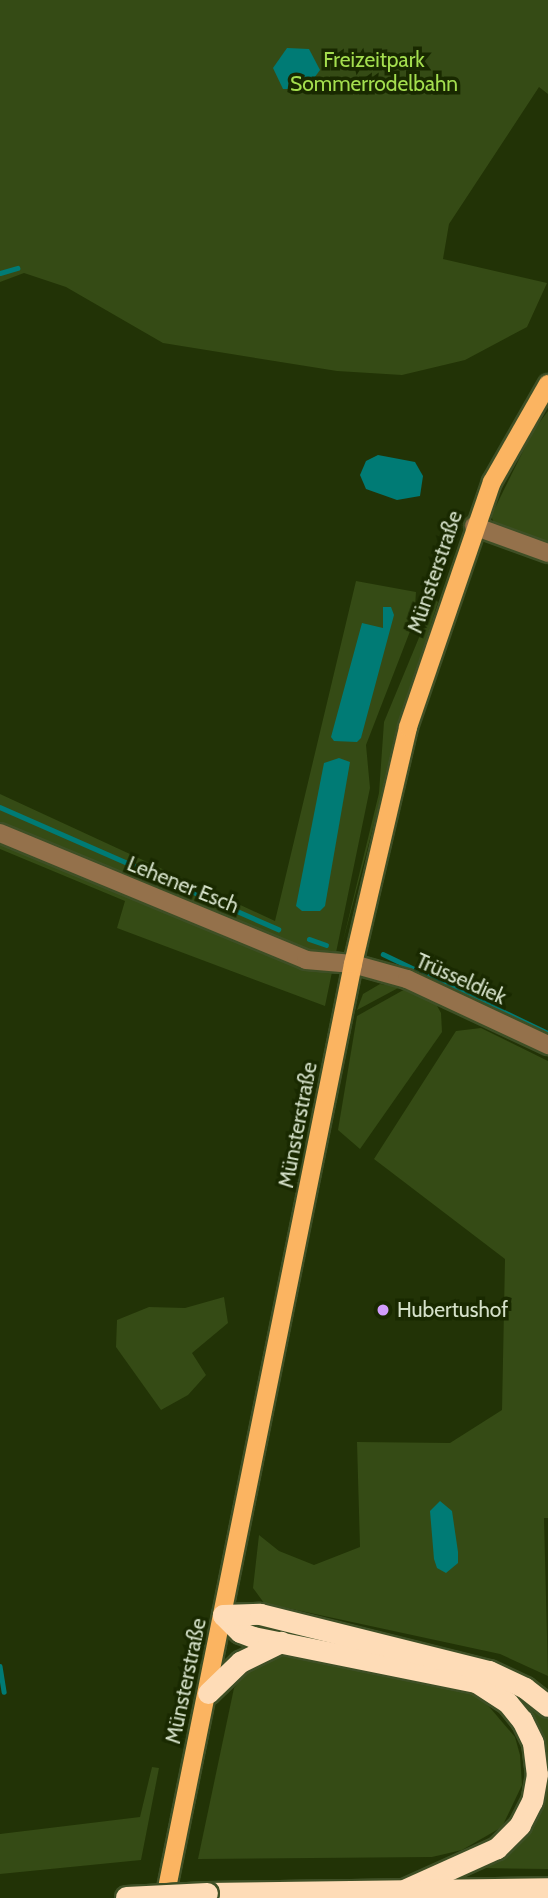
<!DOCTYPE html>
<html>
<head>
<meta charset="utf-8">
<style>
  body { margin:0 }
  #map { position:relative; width:548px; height:1898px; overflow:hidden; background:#223306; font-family:Cabin,sans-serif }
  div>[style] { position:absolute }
  .green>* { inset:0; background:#354b15 }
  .water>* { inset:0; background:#007b75 }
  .stream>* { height:4.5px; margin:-2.25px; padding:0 2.25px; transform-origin:2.25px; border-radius:2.25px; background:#007b75 }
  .roads { filter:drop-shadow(2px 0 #3e4f25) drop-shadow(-2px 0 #3e4f25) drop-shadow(0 2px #3e4f25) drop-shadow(0 -2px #3e4f25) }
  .minor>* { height:18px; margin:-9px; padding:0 9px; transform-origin:9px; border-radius:9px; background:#94714b }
  .major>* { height:18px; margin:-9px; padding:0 9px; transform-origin:9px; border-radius:9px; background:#fbb461 }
  .highway>* { height:21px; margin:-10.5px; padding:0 10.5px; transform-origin:10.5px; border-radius:10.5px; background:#fedcb7 }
  .bridges { filter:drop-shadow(2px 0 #3e4f25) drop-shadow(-2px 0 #3e4f25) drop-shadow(0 2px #3e4f25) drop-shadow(0 -2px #3e4f25) }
  .highway-bridge>* { height:21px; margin:-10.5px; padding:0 10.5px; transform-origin:10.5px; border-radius:10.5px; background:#fedcb7 }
  .dots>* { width:19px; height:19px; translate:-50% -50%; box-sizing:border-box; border:4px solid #192900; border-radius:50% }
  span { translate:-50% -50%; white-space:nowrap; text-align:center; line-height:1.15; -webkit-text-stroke:7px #192900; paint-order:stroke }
  .park-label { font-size:21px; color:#a4de4e }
  .street-label { font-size:21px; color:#d4e0c8 }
  .poi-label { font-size:21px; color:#d4e0c8 }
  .left { translate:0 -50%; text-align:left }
</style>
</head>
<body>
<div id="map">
  <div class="green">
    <i style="clip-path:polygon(0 0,548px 0,548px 94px,539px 87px,449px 224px,443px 259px,547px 283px,527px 327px,465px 360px,402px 375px,337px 371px,163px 343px,66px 287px,24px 273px,0 282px)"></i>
    <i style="clip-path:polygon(548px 411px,548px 544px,495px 525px,491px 516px,533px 431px)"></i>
    <i style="clip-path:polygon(356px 581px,416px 592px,414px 621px,366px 745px,370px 788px,325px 1006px,117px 928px,125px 901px,0 849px,0 794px,275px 921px)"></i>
    <i style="clip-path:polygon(435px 599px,438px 602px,402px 718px,342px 945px,379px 793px,384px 722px)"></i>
    <i style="clip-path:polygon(380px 984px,400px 987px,357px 1010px,363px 994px)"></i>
    <i style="clip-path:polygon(407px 988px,434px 1000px,441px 1013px,442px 1032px,360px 1149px,338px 1130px,357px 1016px)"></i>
    <i style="clip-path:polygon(481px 1028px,548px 1061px,548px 1518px,544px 1518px,548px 1676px,500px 1654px,264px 1603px,253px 1588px,259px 1535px,279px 1551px,314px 1565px,360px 1547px,357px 1442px,450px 1443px,502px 1410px,505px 1259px,374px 1159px,456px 1031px)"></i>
    <i style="clip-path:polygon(224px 1297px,228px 1323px,192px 1353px,206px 1375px,188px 1395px,161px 1410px,116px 1347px,117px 1320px,149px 1307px,185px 1308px)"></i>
    <i style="clip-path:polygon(292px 1652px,470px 1692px,486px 1703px,515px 1737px,520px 1755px,522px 1785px,502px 1827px,462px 1850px,432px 1857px,198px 1859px,234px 1688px,254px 1662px)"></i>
    <i style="clip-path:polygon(509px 1691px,548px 1712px,548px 1869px,480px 1868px,501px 1858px,525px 1835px,544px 1794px,547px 1775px,540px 1735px,527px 1709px)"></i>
    <i style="clip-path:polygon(152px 1767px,159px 1768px,141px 1860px,0 1874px,0 1834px,140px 1817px)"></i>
  </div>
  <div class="water">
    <i style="clip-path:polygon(287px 48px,309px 49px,320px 70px,306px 89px,283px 89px,273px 68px)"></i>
    <i style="clip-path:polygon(378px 455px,415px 462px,423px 476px,420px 496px,397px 500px,366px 489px,360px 475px,366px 461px)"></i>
    <i style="clip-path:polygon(383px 607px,391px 607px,394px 615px,361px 738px,357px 742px,334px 741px,331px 737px,362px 623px,383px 628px)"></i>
    <i style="clip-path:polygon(339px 758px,350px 762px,325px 906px,320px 911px,302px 911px,296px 906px,324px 763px)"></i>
    <i style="clip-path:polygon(440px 1501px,452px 1511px,458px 1552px,458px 1563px,446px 1573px,437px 1568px,434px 1559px,430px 1511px)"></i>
  </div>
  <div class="stream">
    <i style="left:0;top:273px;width:18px;rotate:-16deg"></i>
    <i style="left:0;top:807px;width:304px;rotate:23.7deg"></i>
    <i style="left:309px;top:939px;width:18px;rotate:19deg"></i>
    <i style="left:383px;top:954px;width:183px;rotate:25.6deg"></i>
    <i style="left:0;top:1666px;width:26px;rotate:81deg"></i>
  </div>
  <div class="roads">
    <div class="minor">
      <i style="left:474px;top:526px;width:79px;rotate:20deg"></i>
      <i style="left:0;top:833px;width:331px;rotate:22.5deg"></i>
      <i style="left:306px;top:960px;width:47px;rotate:4.9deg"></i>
      <i style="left:353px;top:964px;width:56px;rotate:15.5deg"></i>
      <i style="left:407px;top:979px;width:156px;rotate:25.1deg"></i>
    </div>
    <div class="major">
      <i style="left:165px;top:1898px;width:953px;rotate:-78.62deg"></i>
      <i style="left:353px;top:964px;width:243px;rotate:-76.9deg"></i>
      <i style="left:408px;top:727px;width:259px;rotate:-71.1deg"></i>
      <i style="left:492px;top:482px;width:113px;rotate:-60.3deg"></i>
    </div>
    <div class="highway">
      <i style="left:223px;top:1615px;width:24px;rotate:45deg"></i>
      <i style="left:240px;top:1632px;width:14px;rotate:21deg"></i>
      <i style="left:253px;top:1637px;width:227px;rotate:11.4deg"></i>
      <i style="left:476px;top:1682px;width:38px;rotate:33deg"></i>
      <i style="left:508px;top:1703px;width:22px;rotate:51deg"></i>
      <i style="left:522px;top:1720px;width:25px;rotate:64deg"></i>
      <i style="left:533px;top:1743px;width:31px;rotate:83deg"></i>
      <i style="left:537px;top:1774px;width:27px;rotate:100deg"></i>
      <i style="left:532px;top:1801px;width:27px;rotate:117deg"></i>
      <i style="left:520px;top:1825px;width:33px;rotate:135deg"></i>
      <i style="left:497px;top:1848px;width:100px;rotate:155.7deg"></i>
      <i style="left:223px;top:1615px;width:37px;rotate:-2deg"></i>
      <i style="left:260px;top:1614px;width:236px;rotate:14deg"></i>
      <i style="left:489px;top:1671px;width:40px;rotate:25deg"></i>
      <i style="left:525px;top:1688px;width:29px;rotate:38deg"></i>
      <i style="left:208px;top:1693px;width:45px;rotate:-44.1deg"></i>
      <i style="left:240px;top:1662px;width:46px;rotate:-26deg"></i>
      <i style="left:207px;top:1893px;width:341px;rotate:-0.8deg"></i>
    </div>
  </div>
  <div class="bridges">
    <div class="highway-bridge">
      <i style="left:126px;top:1897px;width:81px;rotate:-2.8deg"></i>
    </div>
  </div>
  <div class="dots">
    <i style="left:383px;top:1310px;background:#d29dfd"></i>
  </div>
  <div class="park-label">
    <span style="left:374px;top:72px">Freizeitpark<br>Sommerrodelbahn</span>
  </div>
  <div class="street-label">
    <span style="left:435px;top:572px;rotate:-71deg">Münsterstraße</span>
    <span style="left:183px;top:885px;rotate:22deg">Lehener Esch</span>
    <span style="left:461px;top:979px;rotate:24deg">Trüsseldiek</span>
    <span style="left:298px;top:1125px;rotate:-79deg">Münsterstraße</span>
    <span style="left:186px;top:1681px;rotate:-78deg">Münsterstraße</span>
  </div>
  <div class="poi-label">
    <span class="left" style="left:397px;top:1310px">Hubertushof</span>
  </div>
</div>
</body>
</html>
